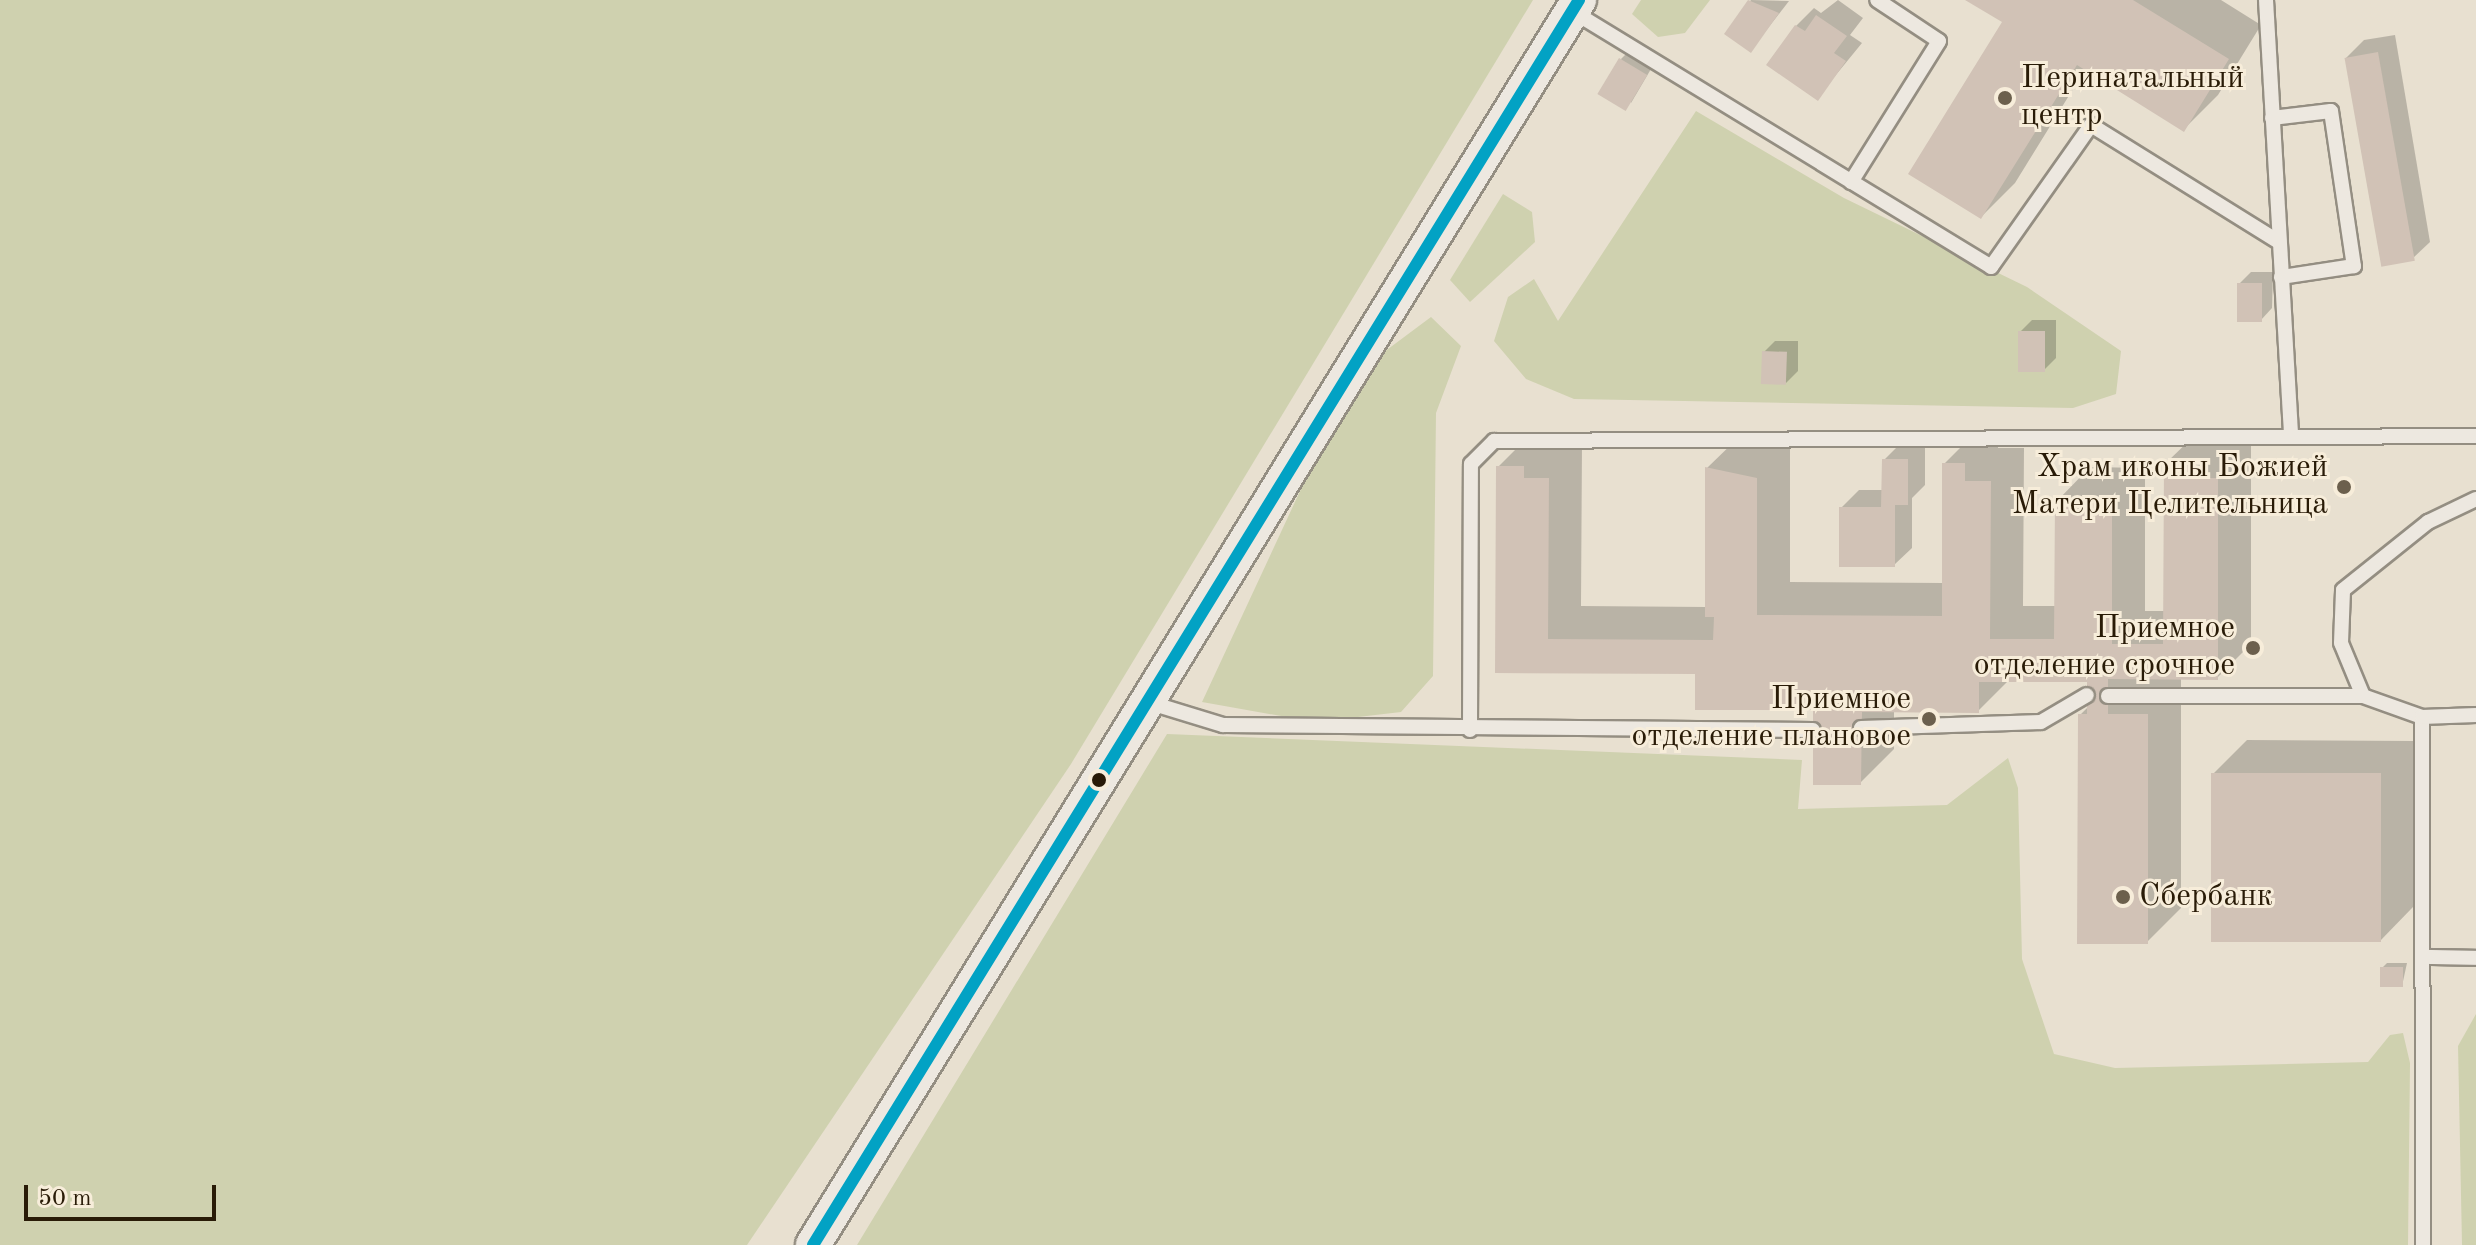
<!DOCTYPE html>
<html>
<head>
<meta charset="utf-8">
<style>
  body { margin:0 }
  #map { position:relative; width:2476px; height:1245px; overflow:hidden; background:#e8e0d0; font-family:"Old Standard TT",serif }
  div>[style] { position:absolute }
  .green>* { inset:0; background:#cfd1af }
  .shadow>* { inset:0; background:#0003 }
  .building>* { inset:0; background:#d1c2b6; transform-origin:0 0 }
  .roads { filter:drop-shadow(2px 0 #948e82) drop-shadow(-2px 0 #948e82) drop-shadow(0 2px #948e82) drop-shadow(0 -2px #948e82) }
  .service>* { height:14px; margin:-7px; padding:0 7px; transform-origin:7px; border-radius:7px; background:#ede8e0 }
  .tertiary>* { height:34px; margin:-17px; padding:0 17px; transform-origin:17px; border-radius:17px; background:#ede8e0 }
  .bus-1>* { height:12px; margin:-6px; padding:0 6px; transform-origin:6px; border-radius:6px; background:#02a2c4 }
  .dots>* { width:22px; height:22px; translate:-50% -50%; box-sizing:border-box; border:4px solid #f7edda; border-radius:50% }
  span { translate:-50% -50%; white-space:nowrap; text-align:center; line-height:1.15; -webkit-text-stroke:6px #f7edda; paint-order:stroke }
  .poi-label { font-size:32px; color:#291b07 }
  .left { translate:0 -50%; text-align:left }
  .right { translate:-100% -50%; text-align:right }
  .scale { position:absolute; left:24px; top:1185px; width:192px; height:36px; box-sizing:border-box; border:4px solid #291b07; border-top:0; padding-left:10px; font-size:24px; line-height:28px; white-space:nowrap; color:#291b07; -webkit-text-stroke:6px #f7edda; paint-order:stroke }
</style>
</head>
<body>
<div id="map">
  <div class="green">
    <i style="clip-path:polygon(0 0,1533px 0,1071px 764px,747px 1245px,0 1245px)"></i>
    <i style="clip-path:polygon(1641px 0,1710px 0,1685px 33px,1658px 37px,1632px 14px)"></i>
    <i style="clip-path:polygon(1696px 111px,1844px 198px,2027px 287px,2121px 351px,2116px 394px,2073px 408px,1574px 399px,1526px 379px,1494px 341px,1508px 297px,1534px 279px,1558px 321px)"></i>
    <i style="clip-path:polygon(1503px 194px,1532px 212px,1535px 242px,1470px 302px,1450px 280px)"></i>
    <i style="clip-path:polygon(1431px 317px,1461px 346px,1436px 413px,1433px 676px,1401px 712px,1315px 722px,1202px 702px,1301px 489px,1380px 355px)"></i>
    <i style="clip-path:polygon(1167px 734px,1802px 760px,1798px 809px,1947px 805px,2008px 758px,2018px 788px,2022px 959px,2054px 1054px,2115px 1068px,2368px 1062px,2390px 1035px,2403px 1033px,2410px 1063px,2408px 1245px,857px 1245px)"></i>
    <i style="clip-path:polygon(2476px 1014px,2476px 1245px,2462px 1245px,2458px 1046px)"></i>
  </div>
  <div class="shadow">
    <i style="clip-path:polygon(1751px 0,1789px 1px,1751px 50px,1727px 33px)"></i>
    <i style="clip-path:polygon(1838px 0,1863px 18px,1850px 35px,1862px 43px,1817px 98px,1796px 26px,1814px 8px,1821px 13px)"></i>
    <i style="clip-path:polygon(1969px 0,2221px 0,2261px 25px,2218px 95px,2184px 129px,2086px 68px,2015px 183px,1981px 217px,2004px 22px)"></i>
    <i style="clip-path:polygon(2395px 35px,2430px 242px,2412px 259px,2346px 58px,2364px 40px)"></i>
    <i style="clip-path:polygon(1626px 54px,1651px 69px,1631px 103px,1621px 59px)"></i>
    <i style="clip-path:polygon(2251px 272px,2273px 272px,2272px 308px,2261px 320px,2239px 284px)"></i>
    <i style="clip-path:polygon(2032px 320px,2056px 320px,2056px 358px,2044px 370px,2020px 332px)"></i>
    <i style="clip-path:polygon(1775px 341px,1798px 341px,1798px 371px,1786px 383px,1764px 352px)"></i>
    <i style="clip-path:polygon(2223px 429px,2223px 445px,2251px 445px,2251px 644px,2217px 678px,2181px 678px,2181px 908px,2147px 942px,2080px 715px,2089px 706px,2089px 680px,2009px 680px,1978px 711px,1894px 710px,1894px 749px,1860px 783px,1815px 708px,1697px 672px,1497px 671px,1498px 467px,1532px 433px,1557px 433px,1557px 445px,1582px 445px,1581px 606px,1707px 607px,1707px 468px,1741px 435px,1790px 445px,1790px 582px,1944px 583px,1944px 464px,1978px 430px,1998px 430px,1998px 448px,2024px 448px,2023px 606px,2056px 606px,2057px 501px,2090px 467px,2145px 468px,2145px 611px,2165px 611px,2166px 463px,2200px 430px)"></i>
    <i style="clip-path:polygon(1902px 442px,1925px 442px,1925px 485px,1912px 498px,1912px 548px,1894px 565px,1841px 508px,1859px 490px,1884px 490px,1884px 460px)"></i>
    <i style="clip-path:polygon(2247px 740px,2414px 741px,2413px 907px,2380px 941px,2213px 774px)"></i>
    <i style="clip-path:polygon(2387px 963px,2407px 963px,2402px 986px,2382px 968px)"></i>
  </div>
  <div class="building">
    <i style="clip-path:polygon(1748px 0,1779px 13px,1751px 53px,1724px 34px)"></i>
    <i style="clip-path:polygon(1965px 0,2133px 0,2229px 59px,2184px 132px,2077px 65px,1981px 219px,1908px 174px,2002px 22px)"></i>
    <i style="clip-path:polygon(1816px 15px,1847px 36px,1834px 53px,1846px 61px,1818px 101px,1766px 65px,1795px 25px,1805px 31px)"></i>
    <i style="left:2378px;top:52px;width:212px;height:34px;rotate:80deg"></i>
    <i style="left:1619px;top:58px;width:33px;height:42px;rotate:31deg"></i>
    <i style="left:2237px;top:283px;width:25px;height:39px"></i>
    <i style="left:2018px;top:331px;width:27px;height:41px"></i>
    <i style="left:1762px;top:351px;width:25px;height:33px;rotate:2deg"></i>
    <i style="clip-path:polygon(1882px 459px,1908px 459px,1908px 505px,1895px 505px,1895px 567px,1839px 567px,1839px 507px,1881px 507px)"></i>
    <i style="clip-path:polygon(2190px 462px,2190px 478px,2218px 478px,2218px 680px,2108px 679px,2108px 714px,2148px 714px,2148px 944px,2077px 944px,2078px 714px,2087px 714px,2087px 682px,1979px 682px,1979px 713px,1862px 712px,1861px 785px,1813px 785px,1813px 710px,1695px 710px,1695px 674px,1495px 673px,1496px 466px,1524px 466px,1524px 478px,1549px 478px,1548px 639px,1713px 640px,1714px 617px,1705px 617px,1705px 467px,1757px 478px,1757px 615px,1942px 616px,1942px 463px,1965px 463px,1965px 481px,1991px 481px,1990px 639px,2054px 639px,2055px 500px,2112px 501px,2112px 644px,2163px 644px,2164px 463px)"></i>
    <i style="left:2211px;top:773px;width:170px;height:169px"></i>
    <i style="left:2380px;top:967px;width:23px;height:20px"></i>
  </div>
  <div class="roads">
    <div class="service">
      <i style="left:2266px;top:0;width:436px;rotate:86.7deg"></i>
      <i style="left:1572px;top:11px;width:491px;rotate:31.4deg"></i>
      <i style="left:1991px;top:267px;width:174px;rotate:-54.8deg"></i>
      <i style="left:2091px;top:125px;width:221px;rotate:31.9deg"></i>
      <i style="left:2272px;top:118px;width:59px;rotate:-6.8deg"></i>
      <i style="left:2331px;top:111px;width:157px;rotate:81.6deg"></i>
      <i style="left:2354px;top:266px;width:74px;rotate:171.4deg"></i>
      <i style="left:1851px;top:182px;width:166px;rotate:-58deg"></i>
      <i style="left:1939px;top:41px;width:74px;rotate:-146.5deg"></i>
      <i style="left:2108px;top:696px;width:255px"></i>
      <i style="left:2363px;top:696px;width:63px;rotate:19.6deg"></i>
      <i style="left:2363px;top:696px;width:57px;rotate:-112.5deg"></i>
      <i style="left:2341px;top:643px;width:53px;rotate:-87.8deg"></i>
      <i style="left:2343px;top:590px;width:109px;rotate:-38.7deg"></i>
      <i style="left:2428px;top:522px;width:53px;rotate:-25.6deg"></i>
      <i style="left:1151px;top:703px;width:75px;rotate:17deg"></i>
      <i style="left:1223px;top:725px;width:590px;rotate:0.49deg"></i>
      <i style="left:1861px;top:728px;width:180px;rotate:-1.9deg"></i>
      <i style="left:2041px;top:722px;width:53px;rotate:-30.4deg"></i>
      <i style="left:1470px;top:730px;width:266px;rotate:-89.8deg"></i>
      <i style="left:1471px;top:464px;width:33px;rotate:-45deg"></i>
      <i style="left:1494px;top:441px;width:982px;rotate:-0.29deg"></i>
      <i style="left:2426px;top:957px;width:50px;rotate:1.1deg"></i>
      <i style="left:2423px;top:1245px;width:528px;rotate:-90.11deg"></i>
      <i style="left:2422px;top:717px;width:54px;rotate:-2.1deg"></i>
    </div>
    <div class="tertiary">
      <i style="left:813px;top:1245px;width:1462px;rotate:-58.4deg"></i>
    </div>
  </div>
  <div class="bus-1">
    <i style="left:813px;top:1245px;width:1462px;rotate:-58.4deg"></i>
  </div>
  <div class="dots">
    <i style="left:2005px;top:98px;background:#6c604d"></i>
    <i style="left:2344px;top:487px;background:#6c604d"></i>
    <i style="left:2253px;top:648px;background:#6c604d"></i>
    <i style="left:1929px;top:719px;background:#6c604d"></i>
    <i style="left:1099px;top:780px;background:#291b07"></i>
    <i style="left:2123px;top:897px;background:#6c604d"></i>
  </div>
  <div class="poi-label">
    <span class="left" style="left:2021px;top:98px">Перинатальный<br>центр</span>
    <span class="right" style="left:2328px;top:487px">Храм иконы Божией<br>Матери Целительница</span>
    <span class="right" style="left:2235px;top:648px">Приемное<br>отделение срочное</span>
    <span class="right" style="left:1911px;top:719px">Приемное<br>отделение плановое</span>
    <span class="left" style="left:2139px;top:897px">Сбербанк</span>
  </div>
  <div class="scale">50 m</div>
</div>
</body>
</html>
